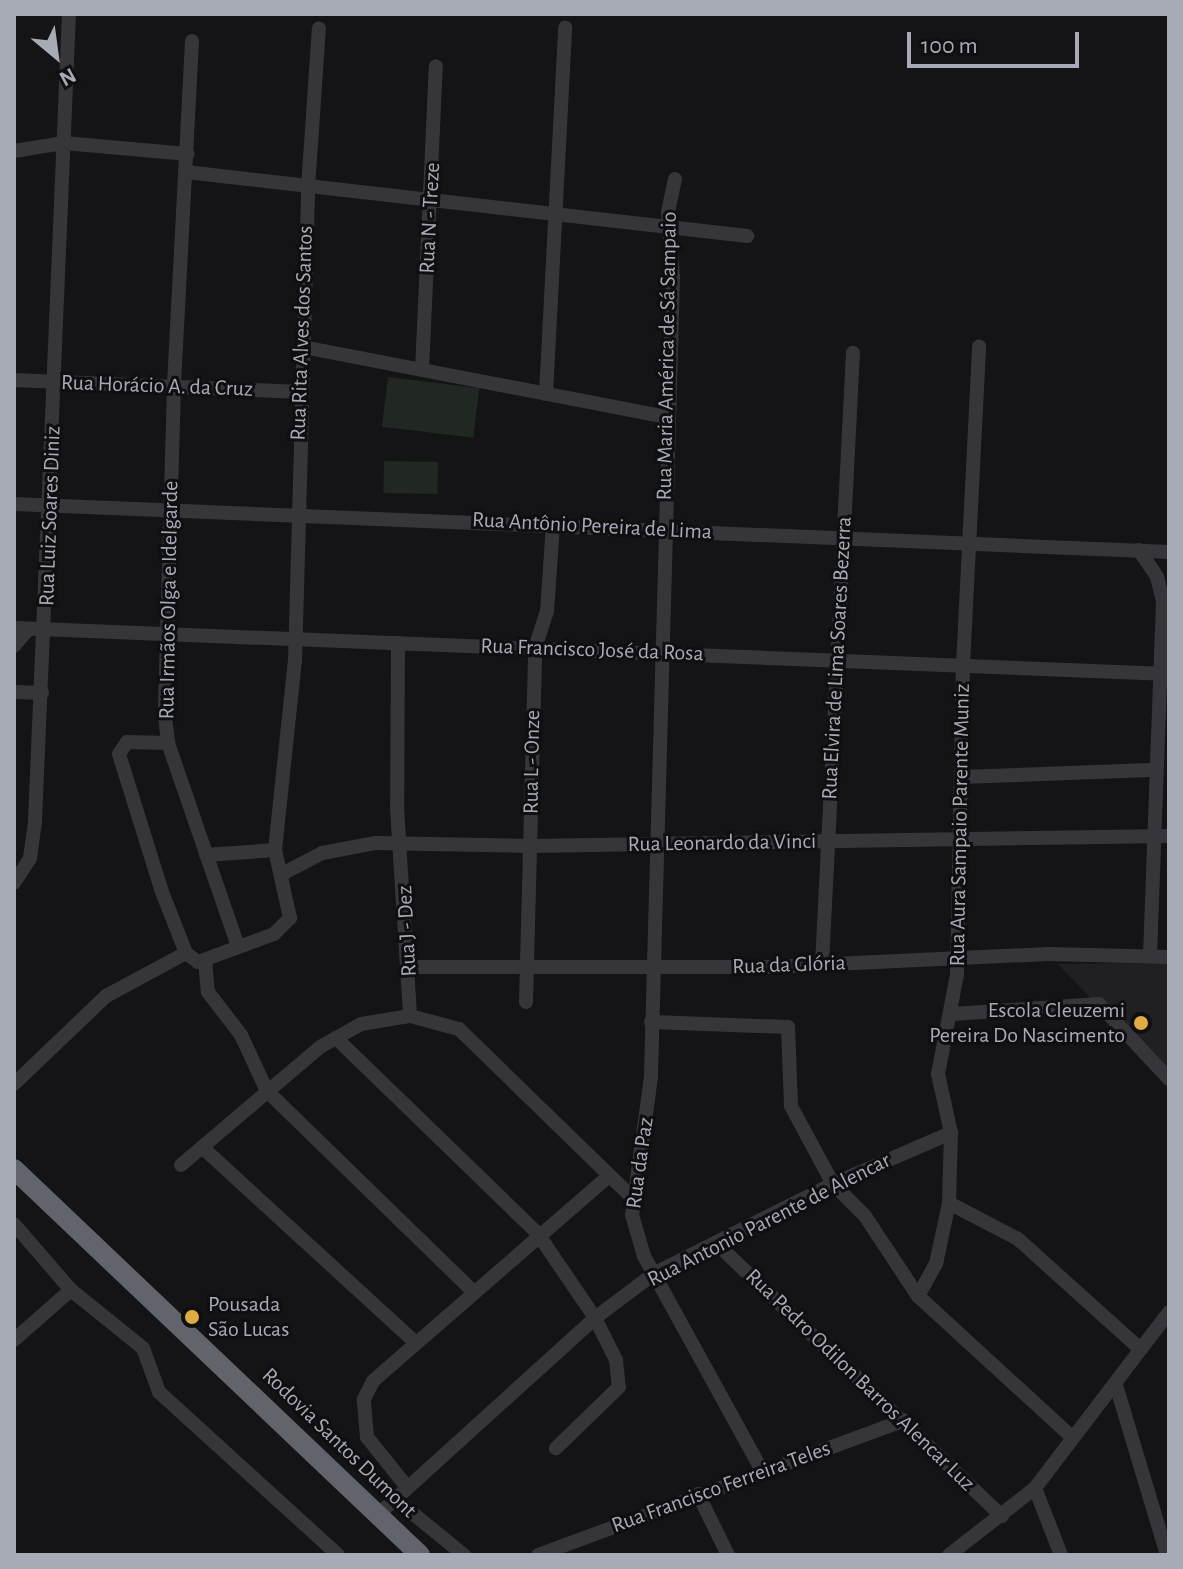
<!DOCTYPE html>
<html>
<head>
<meta charset="utf-8">
<style>
  body { margin:0 }
  #map { position:relative; width:1183px; height:1569px; overflow:hidden; background:#141416; font-family:"Alegreya Sans",sans-serif }
  div>[style] { position:absolute }
  .built>* { inset:0; background:#202023 }
  .green>* { inset:0; background:#212822; transform-origin:0 0 }
  .minor>* { height:14px; margin:-7px; padding:0 7px; transform-origin:7px; border-radius:7px; background:#36363a }
  .highway>* { height:20px; margin:-10px; padding:0 10px; transform-origin:10px; border-radius:10px; background:#62646b }
  .dots>* { width:22px; height:22px; translate:-50% -50%; box-sizing:border-box; border:4px solid #0f0f11; border-radius:50% }
  span { translate:-50% -50%; white-space:nowrap; text-align:center; line-height:1.15; -webkit-text-stroke:6px #0f0f11; paint-order:stroke }
  .street-label { font-size:22px; color:#a7abb5 }
  .poi-label { font-size:22px; color:#a7abb5 }
  .right { translate:-100% -50%; text-align:right }
  .left { translate:0 -50%; text-align:left }
  .frame { position:absolute; inset:0; border:16px solid #a7abb5; pointer-events:none }
  .north { position:absolute; left:16px; top:16px; width:80px; height:80px; -webkit-text-stroke:6px #0f0f11; paint-order:stroke; rotate:151deg; font-size:22px; font-weight:700; line-height:32px; text-align:center; color:#a7abb5 }
  .north::after { content:''; display:block; margin:auto; width:28px; height:36px; background:#a7abb5; clip-path:polygon(50% 0,100% 100%,50% 72%,0 100%) }
  .scale { position:absolute; left:907px; top:32px; width:172px; height:36px; box-sizing:border-box; border:4px solid #a7abb5; border-top:0; padding-left:10px; font-size:24px; line-height:28px; white-space:nowrap; color:#a7abb5; -webkit-text-stroke:6px #0f0f11; paint-order:stroke }
</style>
</head>
<body>
<div id="map">
  <div class="built">
    <i style="clip-path:polygon(1169px 963px,1169px 1081px,1058px 964px)"></i>
  </div>
  <div class="green">
    <i style="left:388px;top:377px;width:92px;height:50px;rotate:7deg"></i>
    <i style="left:384px;top:461px;width:54px;height:32px;rotate:1deg"></i>
  </div>
  <div class="minor">
    <i style="left:192px;top:41px;width:345px;rotate:93deg"></i>
    <i style="left:174px;top:386px;width:331px;rotate:91.6deg"></i>
    <i style="left:165px;top:717px;width:26px;rotate:83deg"></i>
    <i style="left:168px;top:743px;width:215px;rotate:71deg"></i>
    <i style="left:14px;top:151px;width:51px;rotate:-9.1deg"></i>
    <i style="left:64px;top:143px;width:124px;rotate:5.1deg"></i>
    <i style="left:186px;top:172px;width:565px;rotate:6.51deg"></i>
    <i style="left:675px;top:179px;width:35px;rotate:102deg"></i>
    <i style="left:668px;top:213px;width:64px;rotate:85.5deg"></i>
    <i style="left:673px;top:277px;width:800px;rotate:91.58deg"></i>
    <i style="left:651px;top:1077px;width:139px;rotate:97.8deg"></i>
    <i style="left:632px;top:1215px;width:43px;rotate:73.7deg"></i>
    <i style="left:644px;top:1256px;width:245px;rotate:61.2deg"></i>
    <i style="left:303px;top:347px;width:371px;rotate:10.9deg"></i>
    <i style="left:422px;top:370px;width:304px;rotate:-87.4deg"></i>
    <i style="left:14px;top:380px;width:287px;rotate:2.4deg"></i>
    <i style="left:546px;top:394px;width:367px;rotate:-87deg"></i>
    <i style="left:14px;top:504px;width:1156px;rotate:2.38deg"></i>
    <i style="left:1139px;top:550px;width:32px;rotate:56deg"></i>
    <i style="left:1157px;top:577px;width:25px;rotate:76deg"></i>
    <i style="left:1163px;top:601px;width:355px;rotate:92.1deg"></i>
    <i style="left:14px;top:628px;width:1156px;rotate:2.28deg"></i>
    <i style="left:398px;top:643px;width:165px;rotate:90.3deg"></i>
    <i style="left:397px;top:808px;width:208px;rotate:86.4deg"></i>
    <i style="left:14px;top:646px;width:23px;rotate:-50deg"></i>
    <i style="left:14px;top:692px;width:28px;rotate:2deg"></i>
    <i style="left:168px;top:743px;width:41px;rotate:-178.6deg"></i>
    <i style="left:127px;top:742px;width:14px;rotate:124deg"></i>
    <i style="left:119px;top:754px;width:145px;rotate:72.7deg"></i>
    <i style="left:162px;top:892px;width:66px;rotate:68.5deg"></i>
    <i style="left:186px;top:953px;width:15px;rotate:37deg"></i>
    <i style="left:198px;top:962px;width:81px;rotate:-20.2deg"></i>
    <i style="left:274px;top:934px;width:23px;rotate:-45deg"></i>
    <i style="left:290px;top:918px;width:70px;rotate:-102.4deg"></i>
    <i style="left:275px;top:850px;width:190px;rotate:-84deg"></i>
    <i style="left:295px;top:661px;width:473px;rotate:-88.4deg"></i>
    <i style="left:308px;top:188px;width:160px;rotate:-86.1deg"></i>
    <i style="left:961px;top:777px;width:195px;rotate:-2.1deg"></i>
    <i style="left:206px;top:855px;width:69px;rotate:-4.1deg"></i>
    <i style="left:282px;top:874px;width:45px;rotate:-27.7deg"></i>
    <i style="left:322px;top:853px;width:55px;rotate:-10.5deg"></i>
    <i style="left:376px;top:843px;width:154px;rotate:1.1deg"></i>
    <i style="left:530px;top:846px;width:639px;rotate:-0.9deg"></i>
    <i style="left:14px;top:883px;width:30px;rotate:-57deg"></i>
    <i style="left:30px;top:858px;width:37px;rotate:-82deg"></i>
    <i style="left:35px;top:821px;width:808px;rotate:-87.59deg"></i>
    <i style="left:205px;top:960px;width:32px;rotate:85deg"></i>
    <i style="left:208px;top:992px;width:54px;rotate:52.5deg"></i>
    <i style="left:241px;top:1035px;width:62px;rotate:65.1deg"></i>
    <i style="left:267px;top:1091px;width:289px;rotate:44.2deg"></i>
    <i style="left:822px;top:964px;width:612px;rotate:-87.1deg"></i>
    <i style="left:409px;top:967px;width:362px"></i>
    <i style="left:771px;top:967px;width:278px;rotate:-2.7deg"></i>
    <i style="left:1049px;top:954px;width:120px;rotate:1.4deg"></i>
    <i style="left:526px;top:1002px;width:354px;rotate:-88.5deg"></i>
    <i style="left:535px;top:648px;width:38px;rotate:-72deg"></i>
    <i style="left:547px;top:612px;width:88px;rotate:-86.1deg"></i>
    <i style="left:953px;top:1014px;width:146px;rotate:-3.9deg"></i>
    <i style="left:1099px;top:1004px;width:103px;rotate:47deg"></i>
    <i style="left:651px;top:1022px;width:137px;rotate:2.1deg"></i>
    <i style="left:788px;top:1027px;width:79px;rotate:87.8deg"></i>
    <i style="left:791px;top:1106px;width:89px;rotate:61.7deg"></i>
    <i style="left:833px;top:1184px;width:45px;rotate:45deg"></i>
    <i style="left:865px;top:1216px;width:96px;rotate:56.5deg"></i>
    <i style="left:918px;top:1296px;width:207px;rotate:42.5deg"></i>
    <i style="left:336px;top:1038px;width:281px;rotate:44.1deg"></i>
    <i style="left:538px;top:1234px;width:102px;rotate:55.8deg"></i>
    <i style="left:595px;top:1318px;width:47px;rotate:63.4deg"></i>
    <i style="left:616px;top:1360px;width:27px;rotate:84deg"></i>
    <i style="left:619px;top:1387px;width:88px;rotate:135.9deg"></i>
    <i style="left:14px;top:1084px;width:127px;rotate:-43.7deg"></i>
    <i style="left:106px;top:996px;width:91px;rotate:-28.3deg"></i>
    <i style="left:202px;top:1147px;width:290px;rotate:42.5deg"></i>
    <i style="left:181px;top:1165px;width:182px;rotate:-40.3deg"></i>
    <i style="left:320px;top:1047px;width:47px;rotate:-29.3deg"></i>
    <i style="left:361px;top:1024px;width:50px;rotate:-9.3deg"></i>
    <i style="left:410px;top:1016px;width:51px;rotate:14.9deg"></i>
    <i style="left:459px;top:1029px;width:244px;rotate:44.2deg"></i>
    <i style="left:949px;top:1203px;width:78px;rotate:27.6deg"></i>
    <i style="left:1018px;top:1239px;width:163px;rotate:42deg"></i>
    <i style="left:14px;top:1224px;width:87px;rotate:49.2deg"></i>
    <i style="left:71px;top:1290px;width:92px;rotate:38.9deg"></i>
    <i style="left:143px;top:1348px;width:47px;rotate:70deg"></i>
    <i style="left:159px;top:1392px;width:242px;rotate:42.3deg"></i>
    <i style="left:717px;top:1244px;width:394px;rotate:43.7deg"></i>
    <i style="left:918px;top:1296px;width:37px;rotate:-61deg"></i>
    <i style="left:936px;top:1264px;width:62px;rotate:-78deg"></i>
    <i style="left:949px;top:1203px;width:70px;rotate:-88.4deg"></i>
    <i style="left:951px;top:1133px;width:60px;rotate:-102.4deg"></i>
    <i style="left:938px;top:1074px;width:102px;rotate:-79.2deg"></i>
    <i style="left:957px;top:974px;width:309px;rotate:-88.9deg"></i>
    <i style="left:963px;top:665px;width:319px;rotate:-87.1deg"></i>
    <i style="left:14px;top:1340px;width:76px;rotate:-41.3deg"></i>
    <i style="left:1116px;top:1385px;width:177px;rotate:73.3deg"></i>
    <i style="left:407px;top:1487px;width:64px;rotate:-128.7deg"></i>
    <i style="left:367px;top:1437px;width:38px;rotate:-95deg"></i>
    <i style="left:364px;top:1399px;width:20px;rotate:-63deg"></i>
    <i style="left:373px;top:1381px;width:311px;rotate:-41deg"></i>
    <i style="left:1035px;top:1488px;width:72px;rotate:68.8deg"></i>
    <i style="left:698px;top:1494px;width:68px;rotate:63.8deg"></i>
    <i style="left:395px;top:1499px;width:89px;rotate:39.1deg"></i>
    <i style="left:380px;top:1513px;width:290px;rotate:-42.2deg"></i>
    <i style="left:595px;top:1318px;width:75px;rotate:-36.9deg"></i>
    <i style="left:655px;top:1273px;width:199px;rotate:-26.6deg"></i>
    <i style="left:833px;top:1184px;width:129px;rotate:-23.4deg"></i>
    <i style="left:538px;top:1555px;width:390px;rotate:-20.2deg"></i>
    <i style="left:949px;top:1555px;width:109px;rotate:-37.9deg"></i>
    <i style="left:1035px;top:1488px;width:221px;rotate:-52.7deg"></i>
  </div>
  <div class="highway">
    <i style="left:14px;top:1169px;width:560px;rotate:43.55deg"></i>
  </div>
  <div class="dots">
    <i style="left:1141px;top:1023px;background:#dfac43"></i>
    <i style="left:192px;top:1317px;background:#dfac43"></i>
  </div>
  <div class="street-label">
    <span style="left:430px;top:218px;rotate:-87deg">Rua N - Treze</span>
    <span style="left:302px;top:333px;rotate:-88deg">Rua Rita Alves dos Santos</span>
    <span style="left:667px;top:356px;rotate:-89deg">Rua Maria América de Sá Sampaio</span>
    <span style="left:157px;top:386px;rotate:2deg">Rua Horácio A. da Cruz</span>
    <span style="left:50px;top:516px;rotate:-88deg">Rua Luiz Soares Diniz</span>
    <span style="left:592px;top:526px;rotate:3deg">Rua Antônio Pereira de Lima</span>
    <span style="left:169px;top:600px;rotate:-89deg">Rua Irmãos Olga e Idelgarde</span>
    <span style="left:592px;top:650px;rotate:2deg">Rua Francisco José da Rosa</span>
    <span style="left:837px;top:658px;rotate:-87deg">Rua Elvira de Lima Soares Bezerra</span>
    <span style="left:532px;top:762px;rotate:-89deg">Rua L - Onze</span>
    <span style="left:960px;top:825px;rotate:-89deg">Rua Aura Sampaio Parente Muniz</span>
    <span style="left:722px;top:843px;rotate:-1deg">Rua Leonardo da Vinci</span>
    <span style="left:407px;top:931px;rotate:-93deg">Rua J - Dez</span>
    <span style="left:789px;top:965px;rotate:-2deg">Rua da Glória</span>
    <span style="left:640px;top:1163px;rotate:-82deg">Rua da Paz</span>
    <span style="left:769px;top:1220px;rotate:-27deg">Rua Antonio Parente de Alencar</span>
    <span style="left:860px;top:1380px;rotate:44deg">Rua Pedro Odilon Barros Alencar Luz</span>
    <span style="left:339px;top:1443px;rotate:44deg">Rodovia Santos Dumont</span>
    <span style="left:721px;top:1487px;rotate:-20deg">Rua Francisco Ferreira Teles</span>
  </div>
  <div class="poi-label">
    <span class="right" style="left:1125px;top:1023px">Escola Cleuzemi<br>Pereira Do Nascimento</span>
    <span class="left" style="left:208px;top:1317px">Pousada<br>São Lucas</span>
  </div>
  <div class="frame"></div>
  <div class="north">N</div>
  <div class="scale">100 m</div>
</div>
</body>
</html>
